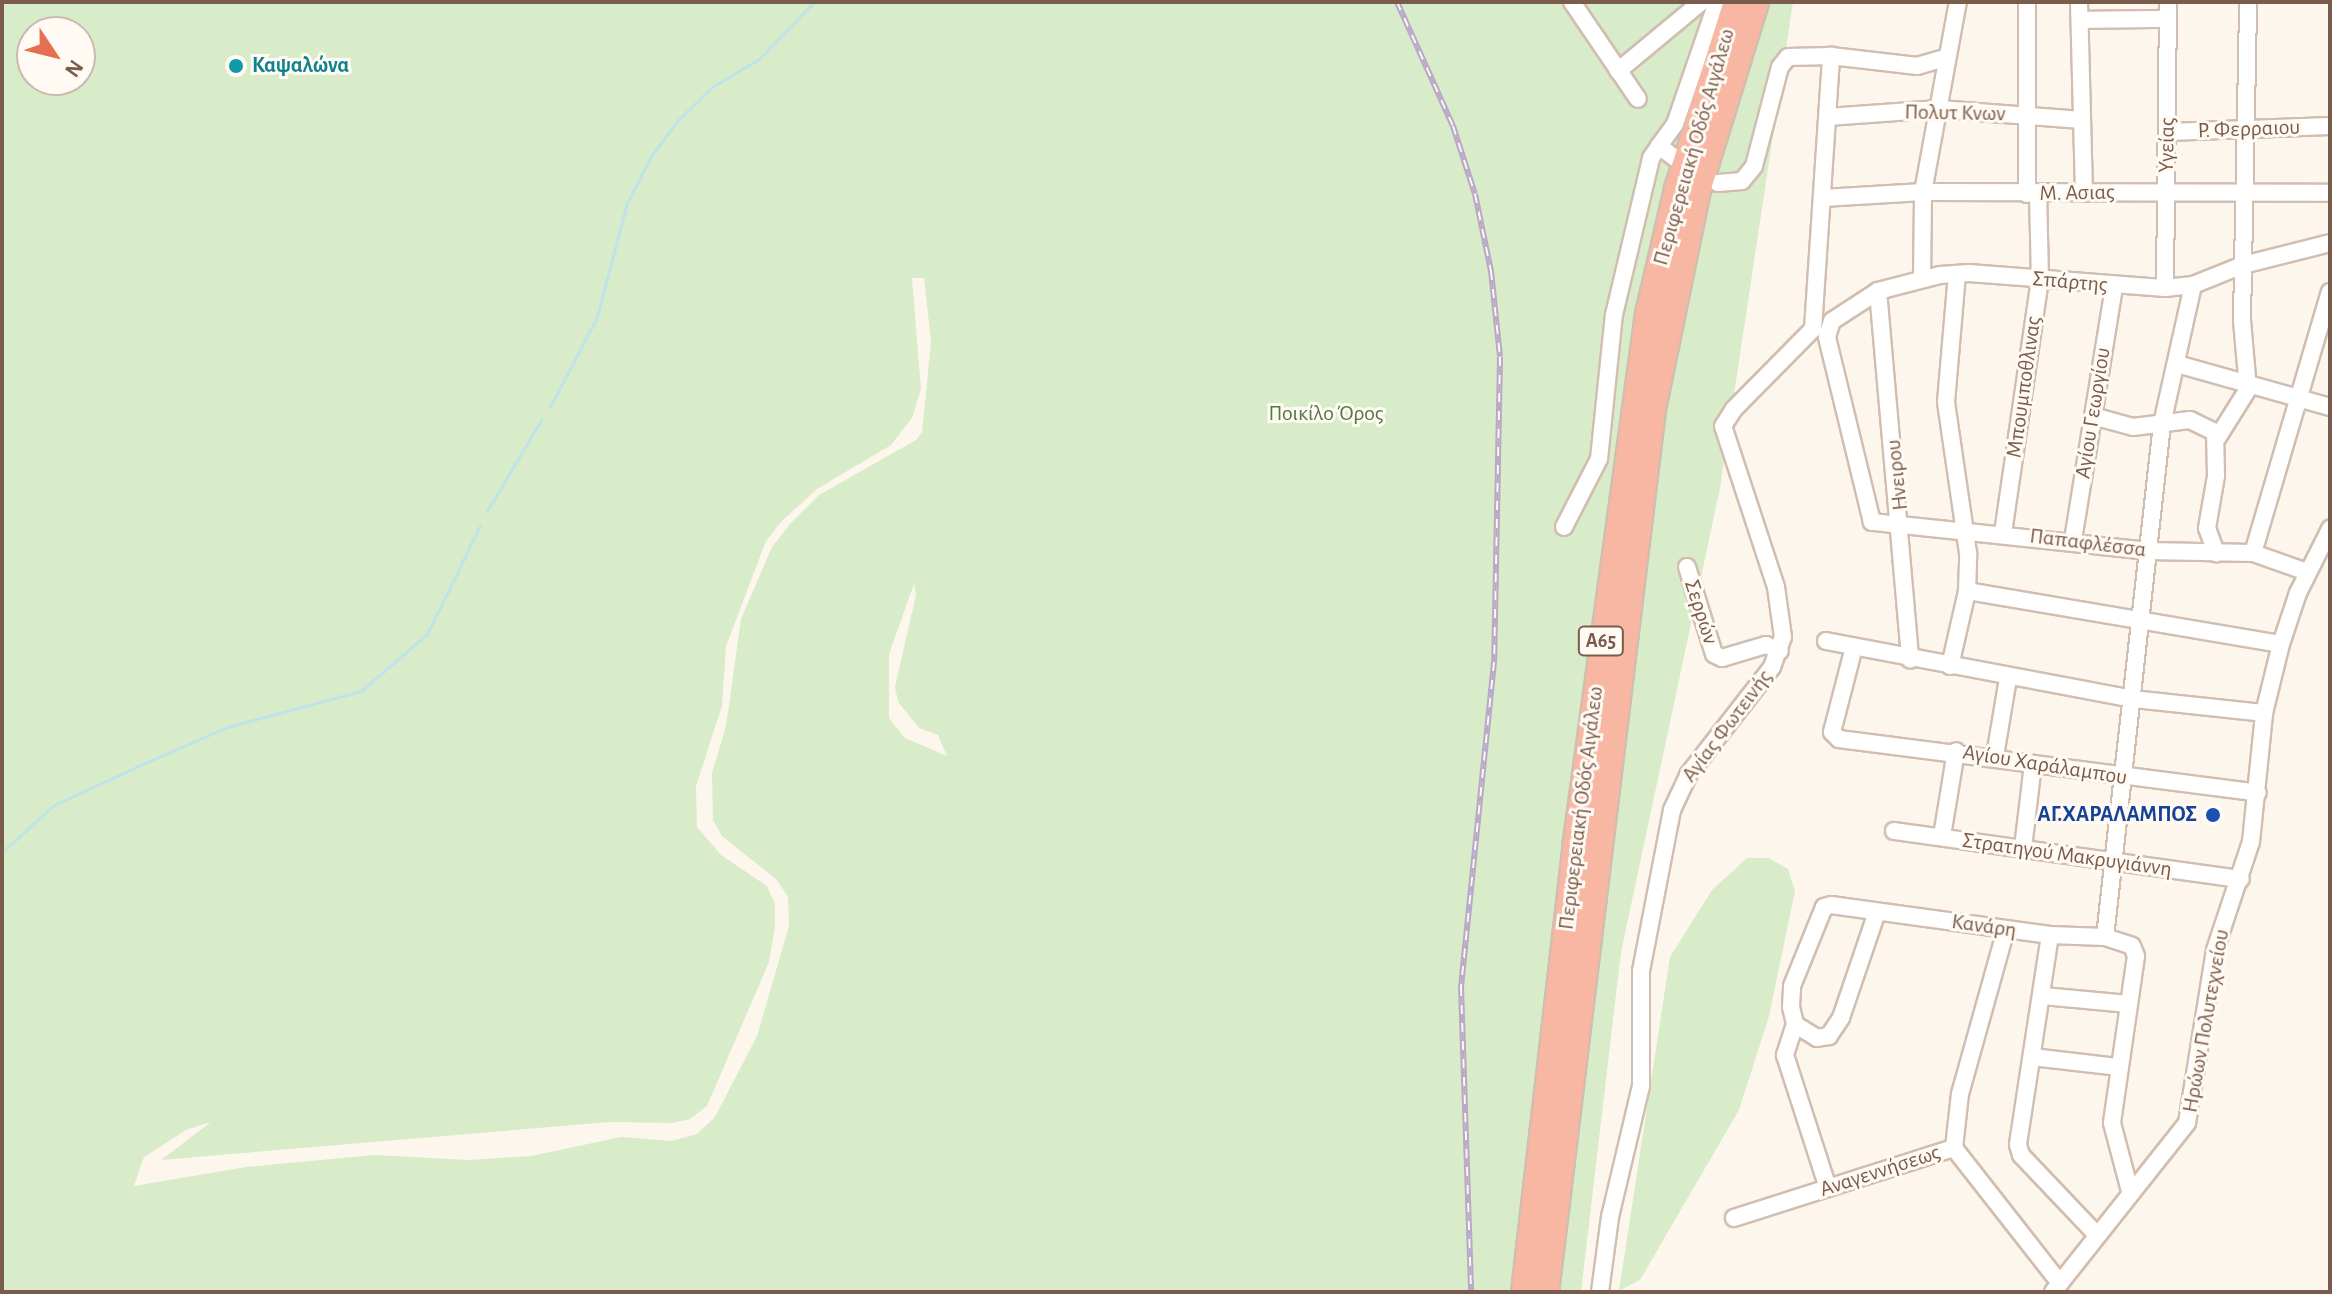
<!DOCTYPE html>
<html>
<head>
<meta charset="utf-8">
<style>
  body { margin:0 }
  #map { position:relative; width:2332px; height:1294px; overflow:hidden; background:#fdf6ec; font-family:"Alegreya Sans",sans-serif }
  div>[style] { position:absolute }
  .green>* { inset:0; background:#d8ecc9 }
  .stream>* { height:3px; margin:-1.5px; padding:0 1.5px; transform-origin:1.5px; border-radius:1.5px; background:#bfe3e8 }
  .roads { filter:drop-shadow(2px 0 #d1beb0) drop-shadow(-2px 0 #d1beb0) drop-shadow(0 2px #d1beb0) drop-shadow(0 -2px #d1beb0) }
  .minor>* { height:16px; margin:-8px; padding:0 8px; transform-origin:8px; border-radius:8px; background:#fff }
  .highway>* { height:24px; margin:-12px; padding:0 12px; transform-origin:12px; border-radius:12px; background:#f7b7a3 }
  .rail>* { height:6px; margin-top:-3px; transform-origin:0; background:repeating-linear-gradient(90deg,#fffaf3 0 9px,#b9a8c9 0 18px); box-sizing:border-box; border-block:2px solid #b9a8c9 }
  .dots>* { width:22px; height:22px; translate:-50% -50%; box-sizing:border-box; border:4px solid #fffaf3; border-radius:50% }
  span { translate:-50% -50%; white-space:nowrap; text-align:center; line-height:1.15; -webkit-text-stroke:6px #fffaf3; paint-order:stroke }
  .shield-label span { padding:2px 6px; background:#fffaf3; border:2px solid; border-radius:6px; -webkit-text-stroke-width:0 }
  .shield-label { font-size:20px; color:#7a5c4d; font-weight:700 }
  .culture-label { font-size:22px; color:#0d838f; font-weight:700 }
  .left { translate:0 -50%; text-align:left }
  .street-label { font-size:22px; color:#7a5c4d }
  .park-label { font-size:22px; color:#537a41 }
  .transit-label { font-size:22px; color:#164399; font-weight:700 }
  .right { translate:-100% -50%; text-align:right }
  .frame { position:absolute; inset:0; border:4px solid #7a5c4d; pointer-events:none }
  .north { position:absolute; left:16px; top:16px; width:80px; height:80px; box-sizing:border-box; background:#fffaf3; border:2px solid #cabbb1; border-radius:50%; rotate:125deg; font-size:22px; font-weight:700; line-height:32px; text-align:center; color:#7a5c4d }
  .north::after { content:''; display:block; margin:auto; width:28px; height:36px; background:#e76f51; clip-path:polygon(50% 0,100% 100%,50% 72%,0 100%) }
</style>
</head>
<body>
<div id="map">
  <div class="green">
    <i style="clip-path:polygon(evenodd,2px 2px,1793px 2px,1720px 488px,1621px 952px,1581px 1292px,2px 1292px,2px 2px,32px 32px,80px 32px,80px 80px,32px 80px,32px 32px,2px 2px,912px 278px,924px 278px,931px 342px,922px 432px,916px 440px,819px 495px,789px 525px,772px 547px,741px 619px,726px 726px,712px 773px,713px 820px,722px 836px,777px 880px,788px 897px,789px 926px,757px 1036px,715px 1117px,697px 1134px,671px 1141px,621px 1137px,531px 1156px,468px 1160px,374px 1155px,246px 1167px,134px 1186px,144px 1157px,186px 1130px,211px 1122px,161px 1160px,609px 1122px,672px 1123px,690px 1119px,707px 1106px,769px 962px,775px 926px,775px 904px,767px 886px,721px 855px,697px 827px,696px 786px,722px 706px,726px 646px,766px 541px,781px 522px,817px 489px,891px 445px,912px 418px,921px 389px,912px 278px,2px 2px,914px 584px,916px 595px,895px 687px,898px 702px,919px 728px,938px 735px,947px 756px,905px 738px,889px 718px,889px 654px,914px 584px)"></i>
    <i style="clip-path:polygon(1747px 858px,1768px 858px,1788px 869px,1795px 891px,1769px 1016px,1739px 1110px,1640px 1280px,1619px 1291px,1670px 957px,1712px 890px)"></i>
  </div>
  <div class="stream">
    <i style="left:550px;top:407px;width:102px;rotate:-62.4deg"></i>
    <i style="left:597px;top:317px;width:118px;rotate:-75.3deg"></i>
    <i style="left:627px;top:203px;width:53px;rotate:-62.9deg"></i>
    <i style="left:651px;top:156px;width:45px;rotate:-53.1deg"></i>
    <i style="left:678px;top:120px;width:47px;rotate:-44.1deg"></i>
    <i style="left:712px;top:87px;width:55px;rotate:-30.8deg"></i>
    <i style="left:759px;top:59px;width:79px;rotate:-46deg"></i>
    <i style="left:487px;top:511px;width:106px;rotate:-59.3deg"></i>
    <i style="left:2px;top:852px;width:70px;rotate:-42.1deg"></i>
    <i style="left:54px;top:805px;width:100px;rotate:-24.8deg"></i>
    <i style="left:145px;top:763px;width:90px;rotate:-23.7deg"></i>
    <i style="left:227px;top:727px;width:139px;rotate:-15deg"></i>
    <i style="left:361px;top:691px;width:87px;rotate:-40.8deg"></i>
    <i style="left:427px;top:634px;width:120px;rotate:-63.9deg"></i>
  </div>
  <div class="roads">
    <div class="minor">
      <i style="left:1572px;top:2px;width:117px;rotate:55.8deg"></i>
      <i style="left:2027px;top:2px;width:192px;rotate:90deg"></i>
      <i style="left:2079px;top:2px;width:191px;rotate:88.5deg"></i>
      <i style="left:2080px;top:20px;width:87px;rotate:-0.7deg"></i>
      <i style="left:1618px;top:71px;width:108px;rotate:-39.7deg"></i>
      <i style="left:1828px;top:117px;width:111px;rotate:-4.1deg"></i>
      <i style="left:1939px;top:109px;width:143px;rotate:4.4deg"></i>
      <i style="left:2168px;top:132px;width:162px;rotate:-2.1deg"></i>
      <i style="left:1659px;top:146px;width:27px;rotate:-54deg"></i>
      <i style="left:1675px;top:124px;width:129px;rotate:-71deg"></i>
      <i style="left:1718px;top:183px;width:24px;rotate:-5deg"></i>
      <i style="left:1742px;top:181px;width:19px;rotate:-51deg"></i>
      <i style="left:1754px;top:166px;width:102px;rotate:-75.3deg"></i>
      <i style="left:1780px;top:67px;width:13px;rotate:-51deg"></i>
      <i style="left:1788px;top:57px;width:43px;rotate:-1.3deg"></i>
      <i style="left:1831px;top:56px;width:87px;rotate:6.6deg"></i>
      <i style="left:1917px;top:66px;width:29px;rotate:-16deg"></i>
      <i style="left:1823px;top:198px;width:100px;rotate:-3.4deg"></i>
      <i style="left:1923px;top:192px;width:407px;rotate:0.1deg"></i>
      <i style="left:1922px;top:279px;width:87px;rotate:-89.3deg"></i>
      <i style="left:1923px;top:192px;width:193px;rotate:-79.6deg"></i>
      <i style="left:2165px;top:288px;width:286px;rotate:-89.4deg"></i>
      <i style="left:1878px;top:291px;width:370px;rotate:85deg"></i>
      <i style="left:2177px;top:364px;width:159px;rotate:15.7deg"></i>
      <i style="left:2093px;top:416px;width:41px;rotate:15.4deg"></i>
      <i style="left:2133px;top:427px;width:57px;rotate:-7deg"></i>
      <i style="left:2190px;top:420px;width:28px;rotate:26deg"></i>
      <i style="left:2215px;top:432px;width:44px;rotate:88.7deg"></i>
      <i style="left:2216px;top:476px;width:53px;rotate:99.8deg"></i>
      <i style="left:2207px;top:528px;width:27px;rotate:70deg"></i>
      <i style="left:2218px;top:437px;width:57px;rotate:-58deg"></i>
      <i style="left:2248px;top:389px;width:69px;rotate:-95deg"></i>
      <i style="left:2242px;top:320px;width:318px;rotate:-88.9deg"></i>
      <i style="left:1564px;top:527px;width:76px;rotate:-62.8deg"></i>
      <i style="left:1599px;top:459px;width:145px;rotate:-84.1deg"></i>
      <i style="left:1614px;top:315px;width:161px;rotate:-76.7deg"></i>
      <i style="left:1651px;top:158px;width:14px;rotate:-56deg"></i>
      <i style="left:1659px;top:146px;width:21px;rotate:37deg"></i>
      <i style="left:2003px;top:533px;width:256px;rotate:-81.7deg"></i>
      <i style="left:2040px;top:280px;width:86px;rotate:-91.3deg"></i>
      <i style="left:2073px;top:540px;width:257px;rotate:-80.8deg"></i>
      <i style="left:2253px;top:553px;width:272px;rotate:-73.6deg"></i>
      <i style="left:1687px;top:567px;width:91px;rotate:72.8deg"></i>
      <i style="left:1714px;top:654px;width:9px;rotate:27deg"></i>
      <i style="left:1722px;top:658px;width:46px;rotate:-16.5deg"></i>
      <i style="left:1766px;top:645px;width:15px;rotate:23deg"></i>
      <i style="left:2307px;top:572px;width:57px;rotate:-160.6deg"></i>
      <i style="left:2253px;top:553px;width:104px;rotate:-178.9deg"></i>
      <i style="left:2149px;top:551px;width:279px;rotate:-174deg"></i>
      <i style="left:1872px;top:522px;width:190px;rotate:-103.7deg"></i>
      <i style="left:1827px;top:337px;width:17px;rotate:-73deg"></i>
      <i style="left:1832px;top:321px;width:55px;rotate:-33.1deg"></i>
      <i style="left:1878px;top:291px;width:64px;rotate:-14.5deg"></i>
      <i style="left:1940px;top:275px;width:29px;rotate:-4deg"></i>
      <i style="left:1969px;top:273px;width:197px;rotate:4.4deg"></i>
      <i style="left:2165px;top:288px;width:28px;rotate:-6deg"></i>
      <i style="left:2193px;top:285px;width:54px;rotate:-21.8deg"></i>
      <i style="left:2243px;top:265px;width:90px;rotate:-14.2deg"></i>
      <i style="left:1967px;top:591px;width:318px;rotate:9.6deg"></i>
      <i style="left:1826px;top:641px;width:312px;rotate:10.7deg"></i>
      <i style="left:2133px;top:699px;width:132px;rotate:6.1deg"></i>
      <i style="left:1854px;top:647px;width:88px;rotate:104.5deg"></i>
      <i style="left:1832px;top:732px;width:10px;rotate:45deg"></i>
      <i style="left:1839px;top:739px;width:422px;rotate:7.3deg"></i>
      <i style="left:1950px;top:666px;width:77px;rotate:-77.2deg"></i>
      <i style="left:1967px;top:591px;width:38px;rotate:-88deg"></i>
      <i style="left:1968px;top:553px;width:153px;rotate:-98.3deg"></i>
      <i style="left:1946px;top:402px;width:128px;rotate:-85.1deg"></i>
      <i style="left:1995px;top:756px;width:79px;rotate:-80.5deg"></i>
      <i style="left:1894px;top:831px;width:350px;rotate:7.9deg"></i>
      <i style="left:1942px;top:836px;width:86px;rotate:-80.6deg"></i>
      <i style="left:2023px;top:848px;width:85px;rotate:-83.2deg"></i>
      <i style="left:1877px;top:912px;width:112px;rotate:108.8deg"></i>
      <i style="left:1841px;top:1018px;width:22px;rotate:124deg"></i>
      <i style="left:1829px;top:1036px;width:12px;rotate:171deg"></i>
      <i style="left:1817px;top:1038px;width:26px;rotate:-148deg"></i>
      <i style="left:1795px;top:1024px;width:17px;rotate:-103deg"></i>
      <i style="left:1791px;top:1007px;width:21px;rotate:-87deg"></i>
      <i style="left:1792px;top:986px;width:85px;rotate:-67.9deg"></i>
      <i style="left:1824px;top:907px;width:7px;rotate:-16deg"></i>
      <i style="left:1831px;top:905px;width:221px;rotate:7.8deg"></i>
      <i style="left:2050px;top:935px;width:55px;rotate:2.1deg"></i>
      <i style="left:2105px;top:937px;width:28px;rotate:18deg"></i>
      <i style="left:2132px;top:946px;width:11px;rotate:68deg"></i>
      <i style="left:2136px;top:956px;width:169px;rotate:98.2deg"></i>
      <i style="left:2112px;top:1123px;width:70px;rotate:75.2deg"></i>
      <i style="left:2050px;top:935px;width:212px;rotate:98.7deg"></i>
      <i style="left:2018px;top:1145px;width:10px;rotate:73deg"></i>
      <i style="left:2021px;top:1155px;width:109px;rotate:46.5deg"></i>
      <i style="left:2105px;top:937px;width:516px;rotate:-83.66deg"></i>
      <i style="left:2162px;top:424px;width:142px;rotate:-77.4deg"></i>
      <i style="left:2043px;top:996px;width:86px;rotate:5.3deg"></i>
      <i style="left:1795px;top:1024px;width:33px;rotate:108deg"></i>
      <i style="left:1785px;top:1055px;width:140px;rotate:72.1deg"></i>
      <i style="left:2032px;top:1057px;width:88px;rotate:6.6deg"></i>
      <i style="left:1954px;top:1148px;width:54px;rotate:-83.7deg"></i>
      <i style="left:1960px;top:1094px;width:171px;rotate:-74.4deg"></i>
      <i style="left:1734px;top:1218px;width:231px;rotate:-17.7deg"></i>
      <i style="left:1954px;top:1148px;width:172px;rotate:51.9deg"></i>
      <i style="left:1600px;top:1292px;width:76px;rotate:-82.4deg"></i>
      <i style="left:1610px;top:1217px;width:135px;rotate:-76.7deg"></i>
      <i style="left:1641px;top:1086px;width:115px;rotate:-90deg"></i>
      <i style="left:1641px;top:971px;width:164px;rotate:-79.1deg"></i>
      <i style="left:1672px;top:810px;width:38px;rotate:-65deg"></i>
      <i style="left:1688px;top:775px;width:137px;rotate:-52.1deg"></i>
      <i style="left:1772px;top:667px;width:32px;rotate:-70deg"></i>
      <i style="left:1783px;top:637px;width:50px;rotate:-98deg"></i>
      <i style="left:1776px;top:587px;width:169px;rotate:-108.2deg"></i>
      <i style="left:1723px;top:426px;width:20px;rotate:-57deg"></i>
      <i style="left:1734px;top:409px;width:112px;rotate:-45.4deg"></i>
      <i style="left:1813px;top:329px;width:274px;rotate:-86.2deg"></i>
      <i style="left:2053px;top:1292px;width:216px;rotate:-51.6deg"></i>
      <i style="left:2187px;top:1123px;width:175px;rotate:-80.8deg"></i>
      <i style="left:2215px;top:950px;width:114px;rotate:-71.6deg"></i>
      <i style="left:2251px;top:842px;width:130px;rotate:-84.2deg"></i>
      <i style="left:2264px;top:713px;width:71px;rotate:-76.2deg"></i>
      <i style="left:2281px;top:644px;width:54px;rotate:-71.6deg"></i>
      <i style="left:2298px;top:593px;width:72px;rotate:-63.4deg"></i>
    </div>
    <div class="highway">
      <i style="left:1524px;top:1292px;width:447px;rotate:-83.4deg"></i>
      <i style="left:1575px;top:848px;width:539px;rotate:-82.22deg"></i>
      <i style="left:1648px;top:314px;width:128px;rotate:-76.9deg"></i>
      <i style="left:1677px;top:189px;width:196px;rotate:-72.5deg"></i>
      <i style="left:1546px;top:1292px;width:889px;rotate:-83.09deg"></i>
      <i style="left:1653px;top:409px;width:219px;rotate:-78.4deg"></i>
      <i style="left:1697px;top:194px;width:201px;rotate:-72.9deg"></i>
    </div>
  </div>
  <div class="rail">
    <i style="left:1397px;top:2px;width:136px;rotate:65.7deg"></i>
    <i style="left:1453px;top:126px;width:71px;rotate:72.1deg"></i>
    <i style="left:1475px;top:194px;width:79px;rotate:78.3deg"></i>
    <i style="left:1491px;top:271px;width:86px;rotate:84deg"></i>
    <i style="left:1500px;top:357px;width:305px;rotate:91.1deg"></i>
    <i style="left:1494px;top:662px;width:327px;rotate:95.8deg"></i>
    <i style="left:1461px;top:987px;width:305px;rotate:88.1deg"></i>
  </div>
  <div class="dots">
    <i style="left:236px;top:66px;background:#0f9aa8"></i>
    <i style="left:2213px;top:815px;background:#1a4fb4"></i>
  </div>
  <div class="shield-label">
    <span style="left:1601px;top:641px">Α65</span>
  </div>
  <div class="culture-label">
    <span class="left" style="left:252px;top:66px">Καψαλώνα</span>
  </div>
  <div class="street-label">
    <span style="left:1955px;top:113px;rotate:1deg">Πολυτ Κνων</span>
    <span style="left:2249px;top:129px;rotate:-2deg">Ρ. Φερραιου</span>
    <span style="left:2167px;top:145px;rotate:-89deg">Υγείας</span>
    <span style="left:1694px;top:147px;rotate:-74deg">Περιφερειακή Οδός Αιγάλεω</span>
    <span style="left:2077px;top:193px;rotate:-1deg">Μ. Ασιας</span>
    <span style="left:2070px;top:282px;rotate:5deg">Σπάρτης</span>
    <span style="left:2024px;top:387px;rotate:-82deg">Μπουμποθλινας</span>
    <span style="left:2093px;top:413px;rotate:-81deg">Αγίου Γεωργίου</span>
    <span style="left:1897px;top:475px;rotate:-96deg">Ηνειρου</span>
    <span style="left:2088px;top:543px;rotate:7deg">Παπαφλέσσα</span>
    <span style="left:1701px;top:612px;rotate:72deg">Σερρών</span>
    <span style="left:1727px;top:726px;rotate:-53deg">Αγίας Φωτεινής</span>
    <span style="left:2045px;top:765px;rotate:9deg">Αγίου Χαράλαμπου</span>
    <span style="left:1581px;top:808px;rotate:-83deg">Περιφερειακή Οδός Αιγάλεω</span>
    <span style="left:2067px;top:855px;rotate:8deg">Στρατηγού Μακρυγιάννη</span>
    <span style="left:1984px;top:926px;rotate:8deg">Κανάρη</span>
    <span style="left:2206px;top:1021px;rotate:-80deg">Ηρώων Πολυτεχνείου</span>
    <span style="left:1880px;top:1171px;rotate:-18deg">Αναγεννήσεως</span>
  </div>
  <div class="park-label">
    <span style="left:1326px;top:414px">Ποικίλο Όρος</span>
  </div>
  <div class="transit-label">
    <span class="right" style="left:2197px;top:815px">ΑΓ.ΧΑΡΑΛΑΜΠΟΣ</span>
  </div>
  <div class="frame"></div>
  <div class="north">N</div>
</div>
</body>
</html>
